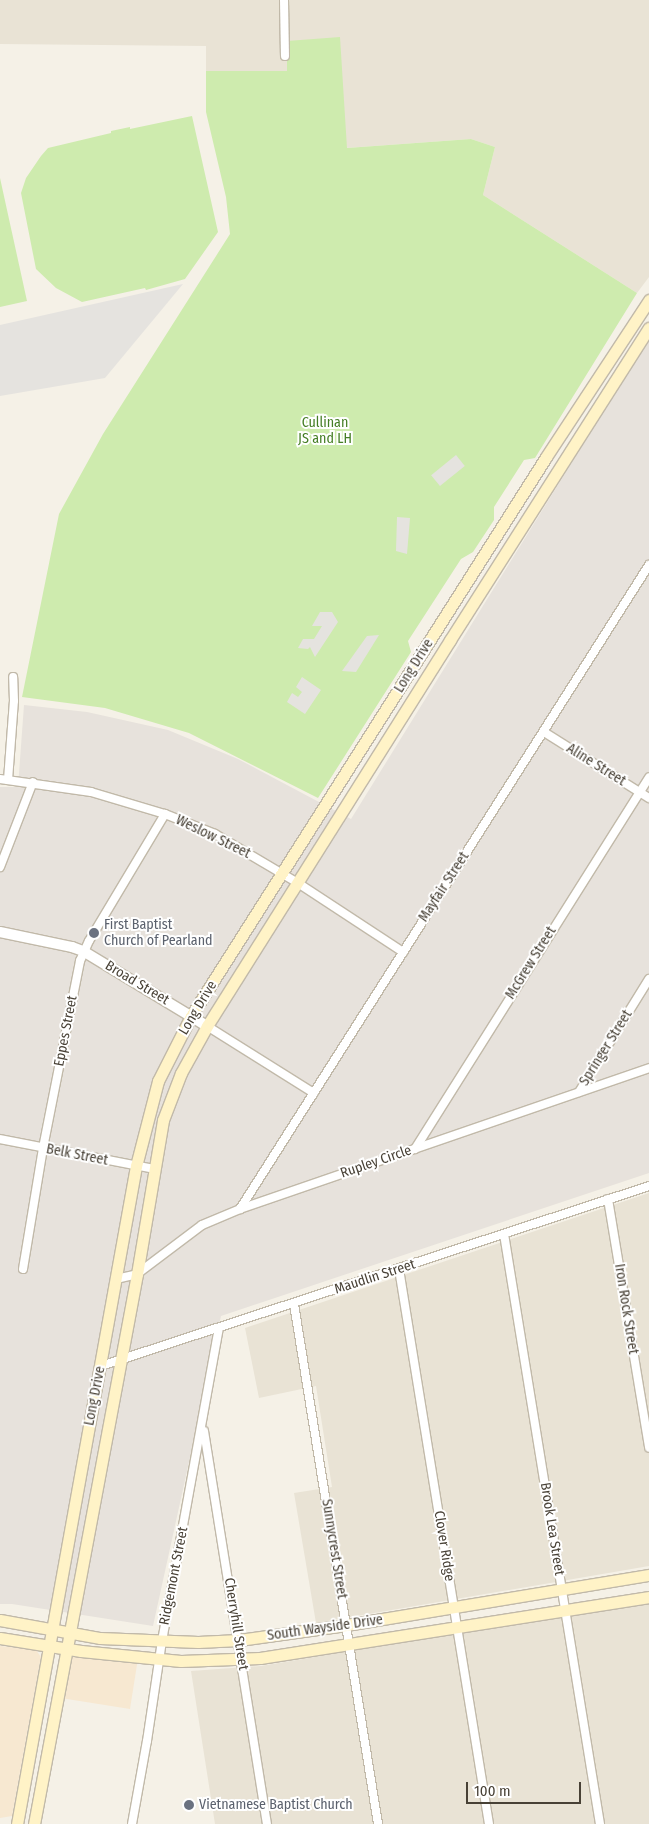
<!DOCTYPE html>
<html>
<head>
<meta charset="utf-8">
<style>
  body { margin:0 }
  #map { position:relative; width:649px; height:1824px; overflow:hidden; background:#f5f1e7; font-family:"Fira Sans Condensed",sans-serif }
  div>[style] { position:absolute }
  .residential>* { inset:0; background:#e9e3d5 }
  .commercial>* { inset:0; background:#f7e8d1; transform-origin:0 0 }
  .industrial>* { inset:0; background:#e7e2dc }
  .green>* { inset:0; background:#ceebae }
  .parking>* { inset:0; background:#e5e3df; transform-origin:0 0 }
  .roads { filter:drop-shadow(1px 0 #c1b9a9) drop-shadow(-1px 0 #c1b9a9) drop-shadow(0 1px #c1b9a9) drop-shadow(0 -1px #c1b9a9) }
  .minor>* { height:8px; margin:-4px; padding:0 4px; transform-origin:4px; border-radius:4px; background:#fff }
  .tertiary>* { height:10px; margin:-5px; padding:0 5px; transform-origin:5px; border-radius:5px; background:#fff }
  .secondary>* { height:11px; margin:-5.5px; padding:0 5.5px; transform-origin:5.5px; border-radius:5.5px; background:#fff3c7 }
  .dots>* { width:14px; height:14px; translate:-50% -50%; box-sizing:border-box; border:2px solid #fff; border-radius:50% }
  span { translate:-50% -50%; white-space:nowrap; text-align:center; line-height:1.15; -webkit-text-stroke:4px #fff; paint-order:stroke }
  .park-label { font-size:14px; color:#457e25 }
  .street-label { font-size:14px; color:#484136 }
  .worship-label { font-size:14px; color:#5b616d }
  .left { translate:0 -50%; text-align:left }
  .scale { position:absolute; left:466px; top:1782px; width:115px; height:22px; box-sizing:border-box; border:2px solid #484136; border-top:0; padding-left:6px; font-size:15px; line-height:18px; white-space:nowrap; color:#484136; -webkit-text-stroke:4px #fff; paint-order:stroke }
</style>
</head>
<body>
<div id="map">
  <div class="residential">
    <i style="clip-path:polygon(0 0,649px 0,649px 277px,637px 293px,483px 195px,495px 147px,471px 139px,346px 148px,287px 41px,287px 71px,206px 71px,206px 46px,0 44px)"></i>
    <i style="clip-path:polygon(649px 1193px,649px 1566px,316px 1623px,294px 1493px,332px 1487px,316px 1386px,259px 1398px,245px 1328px)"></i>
    <i style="clip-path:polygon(649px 1601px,649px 1824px,215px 1824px,191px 1671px,261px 1666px)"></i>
  </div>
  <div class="commercial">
    <i style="clip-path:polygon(0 1646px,36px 1650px,41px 1657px,12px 1816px,0 1818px)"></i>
    <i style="left:71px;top:1653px;width:67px;height:46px;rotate:9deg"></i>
  </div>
  <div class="industrial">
    <i style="clip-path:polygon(649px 338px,649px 1173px,221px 1316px,153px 1626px,12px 1604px,0 1604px,0 787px,18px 787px,24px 705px,87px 712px,168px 730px,238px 759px,351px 819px)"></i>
  </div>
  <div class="green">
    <i style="clip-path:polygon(340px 37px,347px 148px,471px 139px,495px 147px,483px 195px,637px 293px,535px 458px,524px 460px,494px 507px,494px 520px,473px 552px,461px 559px,408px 641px,411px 652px,318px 798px,189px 733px,105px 708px,22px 697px,59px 514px,103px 434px,230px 234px,226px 197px,206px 112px,206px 71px,287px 71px,287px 41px)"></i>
    <i style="clip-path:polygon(192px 116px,218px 232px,185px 279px,146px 290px,145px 288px,82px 302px,56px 288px,36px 269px,21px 193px,26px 178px,41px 156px,48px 148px,111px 133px,111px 131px,130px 127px,130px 129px)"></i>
    <i style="clip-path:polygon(0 178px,27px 301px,0 307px)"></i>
  </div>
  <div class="parking">
    <i style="clip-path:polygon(183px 284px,105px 378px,0 396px,0 325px)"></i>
    <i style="left:456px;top:455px;width:14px;height:32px;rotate:51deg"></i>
    <i style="clip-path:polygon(397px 517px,410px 518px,407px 554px,396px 551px)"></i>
    <i style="clip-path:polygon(320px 612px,332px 612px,338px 622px,315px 657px,310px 647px,308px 649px,298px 648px,303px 639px,314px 639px,322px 626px,312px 626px)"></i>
    <i style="clip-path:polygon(379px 635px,356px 672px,342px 671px,367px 636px)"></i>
    <i style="clip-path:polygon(302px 677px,321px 690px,305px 714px,287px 702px,292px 693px,298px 697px,302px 692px,296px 687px)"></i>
  </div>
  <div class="roads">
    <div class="minor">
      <i style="left:284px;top:0;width:56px;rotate:89deg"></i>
      <i style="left:544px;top:732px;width:124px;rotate:32.2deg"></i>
      <i style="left:0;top:779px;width:92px;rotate:8.1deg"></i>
      <i style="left:91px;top:792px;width:77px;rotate:16.6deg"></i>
      <i style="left:165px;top:814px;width:54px;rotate:21.8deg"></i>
      <i style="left:215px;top:834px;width:96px;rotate:30.6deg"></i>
      <i style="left:298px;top:883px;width:126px;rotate:33.3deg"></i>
      <i style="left:8px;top:780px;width:79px;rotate:-85.7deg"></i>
      <i style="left:14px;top:701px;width:24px;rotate:-92deg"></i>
      <i style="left:0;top:867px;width:91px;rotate:-68.8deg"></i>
      <i style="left:207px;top:1026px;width:126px;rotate:32.1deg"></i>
      <i style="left:579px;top:1092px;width:133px;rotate:-58.2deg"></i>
      <i style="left:0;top:1139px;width:158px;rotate:11deg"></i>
      <i style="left:415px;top:1149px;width:439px;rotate:-57.8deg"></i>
      <i style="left:608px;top:1199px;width:252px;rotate:80.6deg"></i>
      <i style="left:240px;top:1209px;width:763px;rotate:-57.58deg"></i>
      <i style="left:504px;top:1234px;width:598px;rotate:80.76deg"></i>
      <i style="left:23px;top:1269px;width:123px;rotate:-80.6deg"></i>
      <i style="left:43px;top:1148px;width:191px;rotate:-78.8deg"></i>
      <i style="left:80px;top:961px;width:22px;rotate:-66deg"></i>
      <i style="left:89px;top:941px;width:148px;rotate:-59.1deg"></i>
      <i style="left:399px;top:1269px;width:562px;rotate:80.79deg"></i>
      <i style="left:116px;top:1279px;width:22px;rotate:-13deg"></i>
      <i style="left:137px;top:1274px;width:81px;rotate:-37deg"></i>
      <i style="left:202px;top:1225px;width:41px;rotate:-22.8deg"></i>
      <i style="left:240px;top:1209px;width:433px;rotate:-19deg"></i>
      <i style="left:294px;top:1304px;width:527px;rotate:80.82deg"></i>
      <i style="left:101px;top:1366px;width:577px;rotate:-18.18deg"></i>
      <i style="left:204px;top:1431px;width:398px;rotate:80.9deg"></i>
      <i style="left:132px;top:1824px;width:84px;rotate:-79.8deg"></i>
      <i style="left:147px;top:1741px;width:101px;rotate:-81.5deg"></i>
      <i style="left:162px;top:1641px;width:318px;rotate:-79.7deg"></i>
    </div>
    <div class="tertiary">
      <i style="left:0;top:932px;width:74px;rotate:11.8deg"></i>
      <i style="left:72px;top:947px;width:12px;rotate:20deg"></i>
      <i style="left:83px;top:951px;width:145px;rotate:31.2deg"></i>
    </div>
    <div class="secondary">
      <i style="left:0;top:1620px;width:102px;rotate:10.2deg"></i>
      <i style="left:100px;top:1638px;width:98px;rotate:2.3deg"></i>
      <i style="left:198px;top:1642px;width:41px;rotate:-2.8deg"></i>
      <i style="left:239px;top:1640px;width:108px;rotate:-8deg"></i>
      <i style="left:346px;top:1625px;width:307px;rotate:-9.4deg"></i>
      <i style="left:0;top:1638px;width:82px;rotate:9.1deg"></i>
      <i style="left:81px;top:1651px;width:100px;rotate:5.7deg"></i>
      <i style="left:181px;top:1661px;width:79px;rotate:-2.2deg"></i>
      <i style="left:260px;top:1658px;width:394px;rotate:-8.9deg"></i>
      <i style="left:17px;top:1824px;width:669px;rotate:-79.75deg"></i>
      <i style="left:136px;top:1166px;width:88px;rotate:-75.5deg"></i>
      <i style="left:158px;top:1081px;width:73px;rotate:-63.1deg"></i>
      <i style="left:191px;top:1016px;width:662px;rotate:-57.58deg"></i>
      <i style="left:546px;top:457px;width:188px;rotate:-56.7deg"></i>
      <i style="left:34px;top:1824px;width:560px;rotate:-79.39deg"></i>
      <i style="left:137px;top:1274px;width:156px;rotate:-80.4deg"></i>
      <i style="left:163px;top:1120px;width:50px;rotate:-69deg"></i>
      <i style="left:181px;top:1073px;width:54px;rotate:-61deg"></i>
      <i style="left:207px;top:1026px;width:456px;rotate:-57.8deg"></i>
      <i style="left:450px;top:640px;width:370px;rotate:-57.5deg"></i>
    </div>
  </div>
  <div class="dots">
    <i style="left:94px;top:933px;background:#6b7280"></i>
    <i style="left:189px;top:1805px;background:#6b7280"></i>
  </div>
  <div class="park-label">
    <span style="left:325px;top:431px">Cullinan<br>JS and LH</span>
  </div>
  <div class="street-label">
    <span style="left:414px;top:666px;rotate:-58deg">Long Drive</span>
    <span style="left:596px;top:765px;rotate:32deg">Aline Street</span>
    <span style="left:213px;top:837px;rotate:26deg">Weslow Street</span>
    <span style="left:444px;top:887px;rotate:-57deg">Mayfair Street</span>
    <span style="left:531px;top:963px;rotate:-58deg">McGrew Street</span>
    <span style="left:137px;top:983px;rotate:31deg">Broad Street</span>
    <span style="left:198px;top:1008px;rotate:-59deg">Long Drive</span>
    <span style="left:66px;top:1031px;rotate:-79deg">Eppes Street</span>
    <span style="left:606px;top:1048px;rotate:-58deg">Springer Street</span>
    <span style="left:77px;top:1155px;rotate:11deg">Belk Street</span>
    <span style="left:376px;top:1162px;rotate:-19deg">Rupley Circle</span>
    <span style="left:375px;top:1277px;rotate:-18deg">Maudlin Street</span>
    <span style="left:626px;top:1309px;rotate:81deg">Iron Rock Street</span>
    <span style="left:95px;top:1396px;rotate:-79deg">Long Drive</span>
    <span style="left:552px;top:1529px;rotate:81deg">Brook Lea Street</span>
    <span style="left:444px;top:1546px;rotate:81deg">Clover Ridge</span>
    <span style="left:334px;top:1549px;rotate:81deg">Sunnycrest Street</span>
    <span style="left:174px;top:1576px;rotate:-79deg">Ridgemont Street</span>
    <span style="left:236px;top:1624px;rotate:81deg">Cherryhill Street</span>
    <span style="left:325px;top:1628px;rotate:-8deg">South Wayside Drive</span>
  </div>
  <div class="worship-label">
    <span class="left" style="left:104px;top:933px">First Baptist<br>Church of Pearland</span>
    <span class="left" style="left:199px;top:1805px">Vietnamese Baptist Church</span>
  </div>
  <div class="scale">100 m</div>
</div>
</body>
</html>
